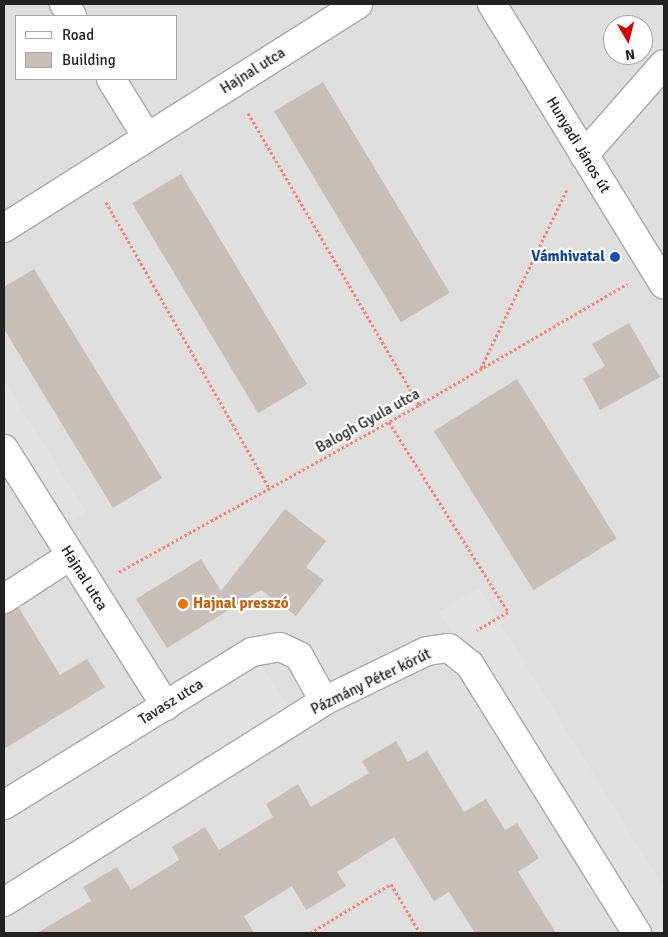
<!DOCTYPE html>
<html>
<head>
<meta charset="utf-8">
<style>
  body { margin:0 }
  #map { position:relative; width:668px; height:937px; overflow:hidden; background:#f2efe9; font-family:Signika,sans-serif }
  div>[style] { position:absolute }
  .residential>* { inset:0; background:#e0dfdf }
  .parking>* { inset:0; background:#e2e2e2 }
  .building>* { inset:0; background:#c7bfb8; transform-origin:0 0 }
  .path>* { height:3px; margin-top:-1.5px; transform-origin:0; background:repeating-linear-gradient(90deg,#fa8072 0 2.5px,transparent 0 5px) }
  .roads { filter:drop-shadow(1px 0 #a9a9a9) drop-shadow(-1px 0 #a9a9a9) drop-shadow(0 1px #a9a9a9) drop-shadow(0 -1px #a9a9a9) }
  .minor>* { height:28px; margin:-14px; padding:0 14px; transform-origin:14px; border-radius:14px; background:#fff }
  .dots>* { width:14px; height:14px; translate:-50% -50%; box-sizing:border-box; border:2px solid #fff; border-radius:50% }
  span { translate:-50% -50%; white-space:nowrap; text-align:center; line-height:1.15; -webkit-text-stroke:4.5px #fff; paint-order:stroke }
  .street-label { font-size:15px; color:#222 }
  .transit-label { font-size:15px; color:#164399; font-weight:700 }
  .right { translate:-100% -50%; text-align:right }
  .food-label { font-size:15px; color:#c56008; font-weight:700 }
  .left { translate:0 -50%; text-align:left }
  .frame { position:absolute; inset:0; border:5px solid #222; pointer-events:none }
  .legend { position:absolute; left:15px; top:15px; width:162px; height:65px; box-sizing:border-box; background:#fff; border:1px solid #a7a7a7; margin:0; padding:6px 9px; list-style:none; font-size:15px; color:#222 }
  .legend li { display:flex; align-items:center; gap:10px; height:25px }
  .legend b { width:25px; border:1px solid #a7a7a7 }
  .north { position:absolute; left:603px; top:15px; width:50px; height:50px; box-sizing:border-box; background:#fff; border:1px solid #a7a7a7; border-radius:50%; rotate:172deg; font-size:14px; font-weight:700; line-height:20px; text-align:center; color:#222 }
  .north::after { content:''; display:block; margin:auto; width:18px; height:22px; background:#d40000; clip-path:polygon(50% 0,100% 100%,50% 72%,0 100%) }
</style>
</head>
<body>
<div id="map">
  <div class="residential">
    <i style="clip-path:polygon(evenodd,4px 4px,664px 4px,664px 933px,4px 933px,4px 4px,16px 16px,176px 16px,176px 79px,16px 79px,16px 16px,4px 4px,613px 25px,643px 25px,643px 55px,613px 55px,613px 25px)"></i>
  </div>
  <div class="parking">
    <i style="clip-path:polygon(4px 380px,86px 512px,55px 531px,4px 449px)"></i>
    <i style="clip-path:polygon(479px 589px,664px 888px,664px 933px,637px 933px,439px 612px)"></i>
    <i style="clip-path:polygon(252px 652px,297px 719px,12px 897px,4px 884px,4px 805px)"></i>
  </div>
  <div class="building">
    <i style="left:323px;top:82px;width:246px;height:57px;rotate:59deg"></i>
    <i style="left:181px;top:174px;width:245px;height:57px;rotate:59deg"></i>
    <i style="clip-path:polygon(34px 269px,162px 478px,113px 508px,4px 329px,4px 287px)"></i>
    <i style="clip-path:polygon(629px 323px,660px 377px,600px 410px,583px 379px,605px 366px,592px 344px)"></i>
    <i style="left:517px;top:379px;width:188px;height:98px;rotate:58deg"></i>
    <i style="clip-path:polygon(285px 509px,326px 541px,306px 567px,324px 580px,296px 616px,261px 590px,167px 648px,136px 599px,201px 559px,221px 591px)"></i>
    <i style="clip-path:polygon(19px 608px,60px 675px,87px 659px,105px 687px,4px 749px,4px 614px)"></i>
    <i style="clip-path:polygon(396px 741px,408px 762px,427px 751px,464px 812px,486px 799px,505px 830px,517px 823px,539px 858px,518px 872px,556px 933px,475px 933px,449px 892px,434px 901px,394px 837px,337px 872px,346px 886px,306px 910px,292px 886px,244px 916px,254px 933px,37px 933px,91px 901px,83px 887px,117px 867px,131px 890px,179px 860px,172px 847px,205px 827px,219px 850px,273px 817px,266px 804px,298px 784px,311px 807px,369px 773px,362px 761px)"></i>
  </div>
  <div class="path">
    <i style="left:248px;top:113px;width:338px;rotate:59.6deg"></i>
    <i style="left:106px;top:202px;width:331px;rotate:60.3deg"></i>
    <i style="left:481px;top:368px;width:199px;rotate:-64.3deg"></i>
    <i style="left:389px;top:422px;width:224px;rotate:57.9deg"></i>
    <i style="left:508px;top:612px;width:36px;rotate:150deg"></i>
    <i style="left:119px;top:572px;width:343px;rotate:-29.1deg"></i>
    <i style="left:419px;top:405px;width:241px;rotate:-30.2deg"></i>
    <i style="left:310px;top:933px;width:95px;rotate:-31.2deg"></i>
    <i style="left:391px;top:884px;width:57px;rotate:59.4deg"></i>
  </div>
  <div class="roads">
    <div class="minor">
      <i style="left:64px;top:4px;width:14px;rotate:56deg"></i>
      <i style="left:492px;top:4px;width:329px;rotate:58.5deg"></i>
      <i style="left:111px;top:79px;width:68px;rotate:58.2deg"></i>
      <i style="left:584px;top:155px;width:121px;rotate:-48.7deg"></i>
      <i style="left:4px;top:228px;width:419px;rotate:-32.3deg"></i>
      <i style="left:4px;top:449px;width:304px;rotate:57.8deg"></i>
      <i style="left:4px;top:599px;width:79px;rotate:-33.1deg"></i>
      <i style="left:4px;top:805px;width:291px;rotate:-31.7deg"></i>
      <i style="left:252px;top:652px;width:28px;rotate:-10deg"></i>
      <i style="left:280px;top:647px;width:21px;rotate:25deg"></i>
      <i style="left:299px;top:656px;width:51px;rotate:60.9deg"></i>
      <i style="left:4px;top:902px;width:378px;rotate:-32.1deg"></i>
      <i style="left:324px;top:701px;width:114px;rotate:-25.9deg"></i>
      <i style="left:427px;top:651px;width:22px;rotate:-8deg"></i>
      <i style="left:449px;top:648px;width:27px;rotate:39deg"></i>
      <i style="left:470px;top:665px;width:316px;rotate:58.1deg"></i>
    </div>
  </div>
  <div class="dots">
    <i style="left:615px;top:257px;background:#1a4fb4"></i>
    <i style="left:183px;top:604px;background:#e8710a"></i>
  </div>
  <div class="street-label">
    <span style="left:253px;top:71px;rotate:-32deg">Hajnal utca</span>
    <span style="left:578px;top:145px;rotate:59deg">Hunyadi János út</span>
    <span style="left:368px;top:421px;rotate:-29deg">Balogh Gyula utca</span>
    <span style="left:84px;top:578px;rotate:58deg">Hajnal utca</span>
    <span style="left:371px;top:682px;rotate:-26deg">Pázmány Péter körút</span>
    <span style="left:171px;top:702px;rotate:-32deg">Tavasz utca</span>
  </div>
  <div class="transit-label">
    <span class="right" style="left:605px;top:257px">Vámhivatal</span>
  </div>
  <div class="food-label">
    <span class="left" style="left:193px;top:604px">Hajnal presszó</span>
  </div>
  <div class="frame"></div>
  <ul class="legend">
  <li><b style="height:6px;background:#fff"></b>Road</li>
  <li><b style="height:14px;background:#c7bfb8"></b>Building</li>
  </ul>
  <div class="north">N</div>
</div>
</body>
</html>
